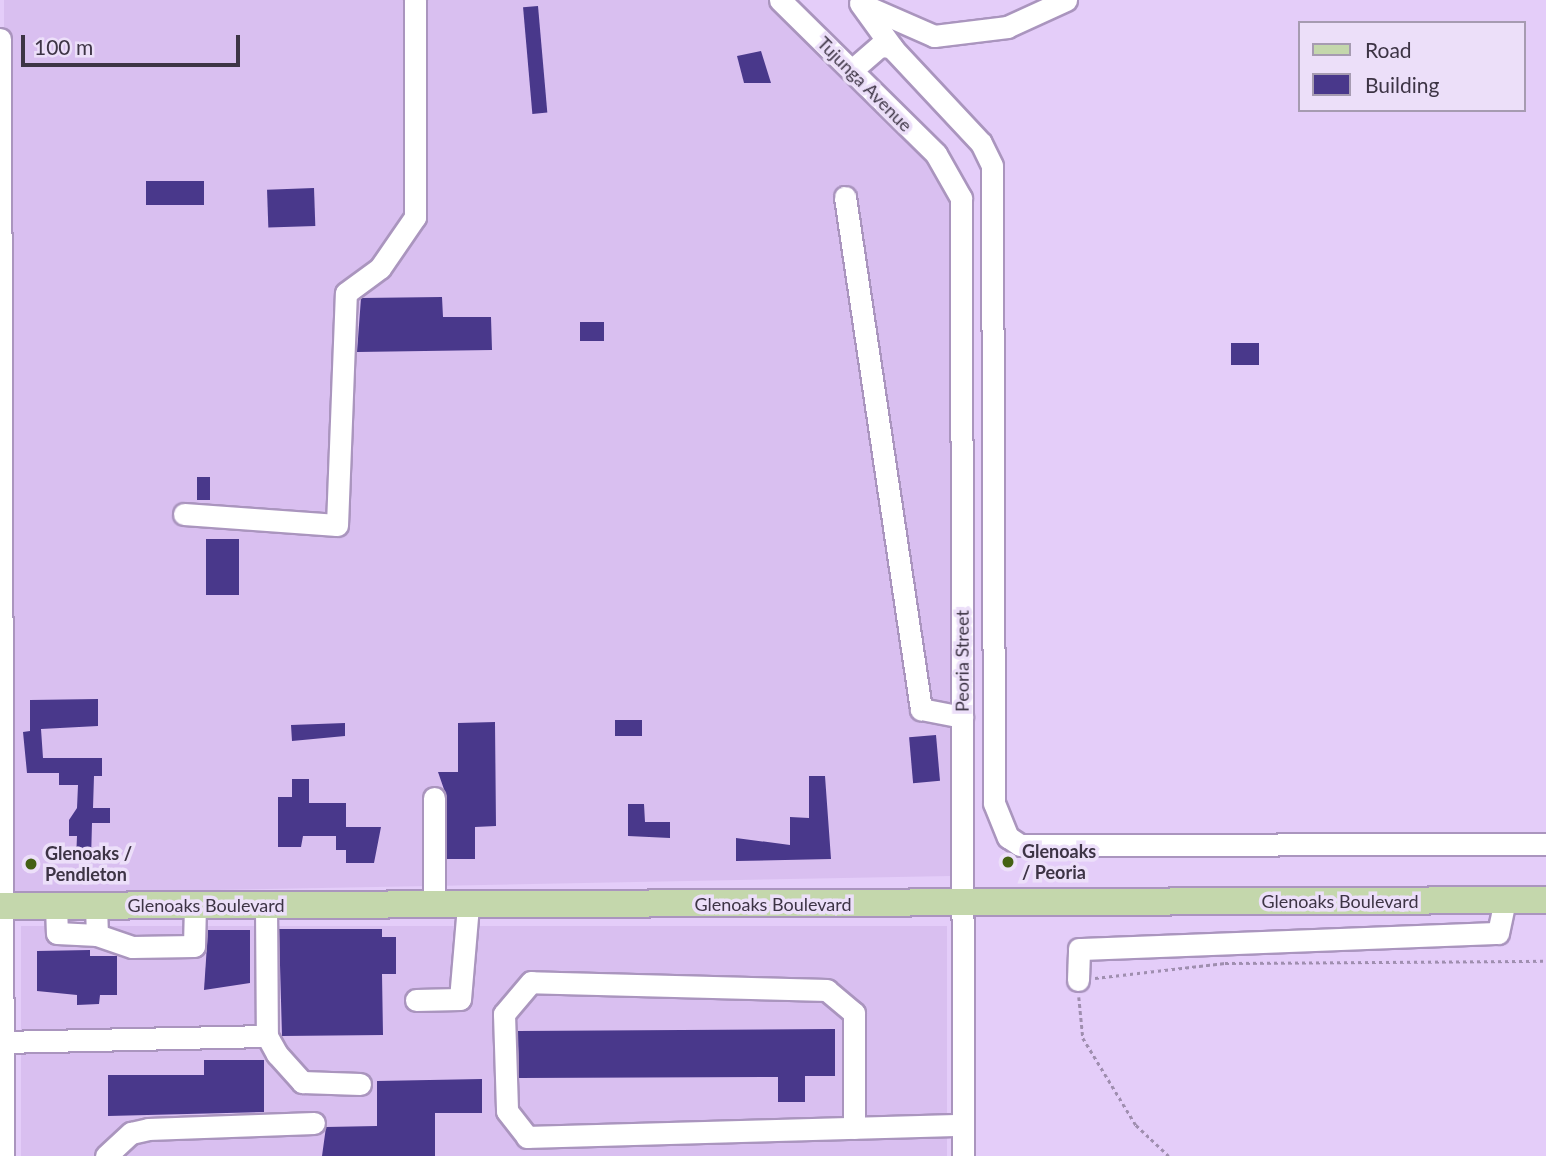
<!DOCTYPE html>
<html>
<head>
<meta charset="utf-8">
<style>
  body { margin:0 }
  #map { position:relative; width:1546px; height:1156px; overflow:hidden; background:#e4cdf9; font-family:Lato,sans-serif }
  div>[style] { position:absolute }
  .built>* { inset:0; background:#d9bff0; transform-origin:0 0 }
  .building>* { inset:0; background:#49388b; transform-origin:0 0 }
  .path>* { height:2.5px; margin-top:-1.25px; transform-origin:0; background:repeating-linear-gradient(90deg,#9f8eaf 0 3.5px,transparent 0 7px) }
  .roads { filter:drop-shadow(2px 0 #aa95be) drop-shadow(-2px 0 #aa95be) drop-shadow(0 2px #aa95be) drop-shadow(0 -2px #aa95be) }
  .minor>* { height:21px; margin:-10.5px; padding:0 10.5px; transform-origin:10.5px; border-radius:10.5px; background:#fff }
  .major>* { height:26px; margin:-13px; padding:0 13px; transform-origin:13px; border-radius:13px; background:#c4d7ac }
  .dots>* { width:19px; height:19px; translate:-50% -50%; box-sizing:border-box; border:4px solid #ecdff9; border-radius:50% }
  span { translate:-50% -50%; white-space:nowrap; text-align:center; line-height:1.15; -webkit-text-stroke:7px #ecdff9; paint-order:stroke }
  .street-label { font-size:18px; color:#3d3445 }
  .poi-label { font-size:18px; color:#3d3445; font-weight:700 }
  .left { translate:0 -50%; text-align:left }
  .legend { position:absolute; left:1298px; top:21px; width:228px; height:91px; box-sizing:border-box; background:#ecdff9; border:2px solid #a69bb1; margin:0; padding:9px 12px; list-style:none; font-size:21px; color:#3d3445 }
  .legend li { display:flex; align-items:center; gap:14px; height:35px }
  .legend b { width:35px; border:2px solid #a69bb1 }
  .scale { position:absolute; left:21px; top:35px; width:219px; height:32px; box-sizing:border-box; border:4px solid #3d3445; border-top:0; padding-left:9px; font-size:21px; line-height:24px; white-space:nowrap; color:#3d3445; -webkit-text-stroke:5px #ecdff9; paint-order:stroke }
</style>
</head>
<body>
<div id="map">
  <div class="built">
    <i style="clip-path:polygon(4px 0,768px 0,938px 166px,953px 197px,951px 876px,5px 894px)"></i>
    <i style="left:21px;top:926px;width:926px;height:230px"></i>
  </div>
  <div class="building">
    <i style="left:538px;top:6px;width:107px;height:15px;rotate:85deg"></i>
    <i style="clip-path:polygon(761px 51px,771px 83px,744px 83px,737px 56px)"></i>
    <i style="left:204px;top:181px;width:24px;height:58px;rotate:90deg"></i>
    <i style="left:314px;top:188px;width:38px;height:47px;rotate:88deg"></i>
    <i style="clip-path:polygon(442px 297px,443px 317px,491px 317px,492px 350px,357px 352px,361px 298px)"></i>
    <i style="left:580px;top:322px;width:24px;height:19px"></i>
    <i style="left:1231px;top:343px;width:28px;height:22px"></i>
    <i style="left:197px;top:477px;width:13px;height:23px"></i>
    <i style="left:206px;top:539px;width:33px;height:56px"></i>
    <i style="clip-path:polygon(98px 699px,98px 726px,41px 729px,43px 758px,102px 758px,102px 776px,94px 776px,93px 808px,110px 808px,110px 823px,92px 823px,91px 860px,76px 860px,77px 836px,69px 836px,69px 820px,77px 808px,78px 785px,59px 785px,59px 773px,27px 773px,23px 732px,30px 731px,30px 700px)"></i>
    <i style="left:615px;top:720px;width:27px;height:16px"></i>
    <i style="clip-path:polygon(495px 722px,496px 826px,475px 827px,475px 859px,447px 859px,447px 798px,438px 772px,458px 772px,458px 723px)"></i>
    <i style="clip-path:polygon(345px 723px,345px 736px,292px 741px,291px 725px)"></i>
    <i style="left:936px;top:735px;width:46px;height:27px;rotate:85deg"></i>
    <i style="clip-path:polygon(809px 776px,825px 776px,831px 859px,736px 861px,736px 838px,790px 845px,790px 817px,809px 818px)"></i>
    <i style="clip-path:polygon(292px 779px,309px 779px,309px 803px,346px 803px,346px 827px,381px 827px,374px 863px,346px 863px,346px 850px,336px 850px,336px 836px,303px 836px,301px 847px,278px 847px,278px 797px,292px 797px)"></i>
    <i style="clip-path:polygon(628px 804px,644px 804px,645px 822px,670px 822px,670px 838px,628px 836px)"></i>
    <i style="clip-path:polygon(279px 929px,382px 929px,382px 937px,396px 937px,396px 974px,382px 974px,383px 1035px,282px 1036px)"></i>
    <i style="clip-path:polygon(208px 930px,250px 930px,250px 983px,204px 990px)"></i>
    <i style="clip-path:polygon(90px 950px,90px 956px,117px 956px,117px 995px,100px 995px,99px 1004px,77px 1005px,77px 995px,37px 991px,37px 951px)"></i>
    <i style="clip-path:polygon(835px 1029px,835px 1076px,805px 1076px,805px 1102px,778px 1102px,778px 1077px,519px 1078px,518px 1031px)"></i>
    <i style="clip-path:polygon(204px 1060px,264px 1060px,264px 1112px,108px 1116px,108px 1075px,204px 1075px)"></i>
    <i style="clip-path:polygon(482px 1079px,482px 1113px,435px 1113px,435px 1156px,322px 1156px,326px 1127px,377px 1126px,377px 1081px)"></i>
  </div>
  <div class="path">
    <i style="left:1095px;top:978px;width:131px;rotate:-6.6deg"></i>
    <i style="left:1225px;top:963px;width:318px;rotate:-0.4deg"></i>
    <i style="left:1079px;top:997px;width:41px;rotate:84.4deg"></i>
    <i style="left:1083px;top:1038px;width:102px;rotate:58.7deg"></i>
    <i style="left:1136px;top:1125px;width:45px;rotate:43.2deg"></i>
  </div>
  <div class="roads">
    <div class="minor">
      <i style="left:780px;top:0;width:219px;rotate:44.6deg"></i>
      <i style="left:936px;top:154px;width:51px;rotate:60.4deg"></i>
      <i style="left:961px;top:198px;width:958px;rotate:89.88deg"></i>
      <i style="left:860px;top:3px;width:58px;rotate:54.1deg"></i>
      <i style="left:894px;top:50px;width:127px;rotate:46.9deg"></i>
      <i style="left:981px;top:143px;width:25px;rotate:64deg"></i>
      <i style="left:992px;top:166px;width:637px;rotate:89.82deg"></i>
      <i style="left:994px;top:803px;width:37px;rotate:68deg"></i>
      <i style="left:1008px;top:837px;width:14px;rotate:34deg"></i>
      <i style="left:1020px;top:845px;width:526px;rotate:-0.11deg"></i>
      <i style="left:868px;top:7px;width:72px;rotate:23.7deg"></i>
      <i style="left:934px;top:36px;width:74px;rotate:-7deg"></i>
      <i style="left:1007px;top:27px;width:65px;rotate:-24.6deg"></i>
      <i style="left:0;top:39px;width:1117px;rotate:89.85deg"></i>
      <i style="left:852px;top:70px;width:37px;rotate:-41deg"></i>
      <i style="left:880px;top:46px;width:12px;rotate:5deg"></i>
      <i style="left:845px;top:197px;width:518px;rotate:81.56deg"></i>
      <i style="left:921px;top:709px;width:42px;rotate:11deg"></i>
      <i style="left:184px;top:514px;width:153px;rotate:4.1deg"></i>
      <i style="left:337px;top:525px;width:232px;rotate:-87.8deg"></i>
      <i style="left:346px;top:293px;width:42px;rotate:-36.3deg"></i>
      <i style="left:380px;top:268px;width:62px;rotate:-55.5deg"></i>
      <i style="left:415px;top:217px;width:217px;rotate:-90deg"></i>
      <i style="left:266px;top:905px;width:131px;rotate:89.6deg"></i>
      <i style="left:267px;top:1036px;width:21px;rotate:61deg"></i>
      <i style="left:277px;top:1054px;width:38px;rotate:48deg"></i>
      <i style="left:302px;top:1082px;width:58px;rotate:2deg"></i>
      <i style="left:434px;top:905px;width:107px;rotate:-90deg"></i>
      <i style="left:56px;top:906px;width:27px;rotate:88deg"></i>
      <i style="left:57px;top:933px;width:40px;rotate:2.9deg"></i>
      <i style="left:97px;top:935px;width:29px;rotate:-92deg"></i>
      <i style="left:97px;top:935px;width:37px;rotate:19deg"></i>
      <i style="left:132px;top:947px;width:62px;rotate:-0.9deg"></i>
      <i style="left:194px;top:946px;width:41px;rotate:-88.6deg"></i>
      <i style="left:1078px;top:980px;width:31px;rotate:-88deg"></i>
      <i style="left:1079px;top:949px;width:419px;rotate:-2.2deg"></i>
      <i style="left:1498px;top:933px;width:34px;rotate:-78deg"></i>
      <i style="left:416px;top:1000px;width:44px;rotate:-1.3deg"></i>
      <i style="left:460px;top:999px;width:94px;rotate:-85.1deg"></i>
      <i style="left:2px;top:1042px;width:265px;rotate:-1.3deg"></i>
      <i style="left:854px;top:1128px;width:115px;rotate:-90deg"></i>
      <i style="left:854px;top:1013px;width:35px;rotate:-140deg"></i>
      <i style="left:827px;top:990px;width:296px;rotate:-178.5deg"></i>
      <i style="left:531px;top:982px;width:42px;rotate:130.2deg"></i>
      <i style="left:504px;top:1014px;width:97px;rotate:88.2deg"></i>
      <i style="left:507px;top:1111px;width:33px;rotate:52deg"></i>
      <i style="left:527px;top:1137px;width:436px;rotate:-1.6deg"></i>
      <i style="left:106px;top:1156px;width:34px;rotate:-43deg"></i>
      <i style="left:131px;top:1133px;width:17px;rotate:-13deg"></i>
      <i style="left:148px;top:1129px;width:166px;rotate:-2.1deg"></i>
    </div>
    <div class="major">
      <i style="left:0;top:906px;width:1546px;rotate:-0.22deg"></i>
    </div>
  </div>
  <div class="dots">
    <i style="left:1008px;top:862px;background:#446113"></i>
    <i style="left:31px;top:864px;background:#446113"></i>
  </div>
  <div class="street-label">
    <span style="left:865px;top:84px;rotate:45deg">Tujunga Avenue</span>
    <span style="left:962px;top:661px;rotate:-90deg">Peoria Street</span>
    <span style="left:1340px;top:901px">Glenoaks Boulevard</span>
    <span style="left:773px;top:904px">Glenoaks Boulevard</span>
    <span style="left:206px;top:905px">Glenoaks Boulevard</span>
  </div>
  <div class="poi-label">
    <span class="left" style="left:1022px;top:862px">Glenoaks<br>/ Peoria</span>
    <span class="left" style="left:45px;top:864px">Glenoaks /<br>Pendleton</span>
  </div>
  <ul class="legend">
  <li><b style="height:9px;background:#c4d7ac"></b>Road</li>
  <li><b style="height:19px;background:#49388b"></b>Building</li>
  </ul>
  <div class="scale">100 m</div>
</div>
</body>
</html>
